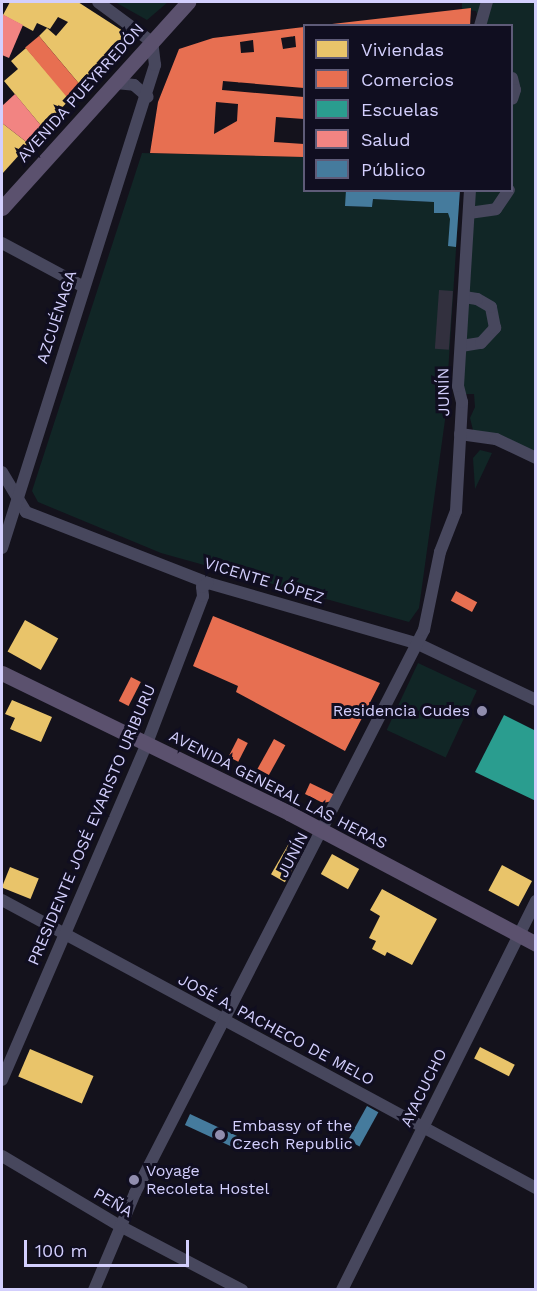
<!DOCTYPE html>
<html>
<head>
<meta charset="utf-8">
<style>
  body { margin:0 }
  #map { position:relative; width:537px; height:1291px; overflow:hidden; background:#14121c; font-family:"Work Sans",sans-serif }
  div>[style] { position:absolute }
  .green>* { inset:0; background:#112626; transform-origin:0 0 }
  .homes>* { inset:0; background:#e9c46a; transform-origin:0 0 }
  .shops>* { inset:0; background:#e76f51; transform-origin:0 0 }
  .schools>* { inset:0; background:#2a9d8f }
  .health>* { inset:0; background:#f28482 }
  .public>* { inset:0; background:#457b9d; transform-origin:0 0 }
  .building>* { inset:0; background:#32303e; transform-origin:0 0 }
  .minor>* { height:12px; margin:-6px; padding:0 6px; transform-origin:6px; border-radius:6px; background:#47475d }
  .major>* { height:15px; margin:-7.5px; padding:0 7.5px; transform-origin:7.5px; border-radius:7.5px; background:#5b516e }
  .dots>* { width:16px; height:16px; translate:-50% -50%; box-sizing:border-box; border:3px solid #100e20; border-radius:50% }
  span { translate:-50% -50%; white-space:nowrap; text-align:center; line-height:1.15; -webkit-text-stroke:6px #100e20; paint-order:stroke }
  .street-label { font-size:16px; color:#d3cffd }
  .poi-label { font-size:16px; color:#d3cffd }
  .right { translate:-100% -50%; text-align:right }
  .left { translate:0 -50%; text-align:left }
  .frame { position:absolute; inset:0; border:3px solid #d3cffd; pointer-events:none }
  .legend { position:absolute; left:303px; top:24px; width:210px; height:168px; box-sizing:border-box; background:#100e20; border:2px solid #5e5b78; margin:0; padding:8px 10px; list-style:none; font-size:18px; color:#d3cffd }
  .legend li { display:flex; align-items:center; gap:12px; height:30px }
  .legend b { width:30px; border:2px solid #5e5b78 }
  .scale { position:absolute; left:24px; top:1240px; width:165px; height:27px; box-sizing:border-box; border:3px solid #d3cffd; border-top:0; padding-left:8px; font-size:18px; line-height:21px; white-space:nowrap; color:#d3cffd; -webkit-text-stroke:4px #100e20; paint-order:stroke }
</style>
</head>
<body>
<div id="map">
  <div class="green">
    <i style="clip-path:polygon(115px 2px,168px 2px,147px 20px)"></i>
    <i style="clip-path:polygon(535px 2px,535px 454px,473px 430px,470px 418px,475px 407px,474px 394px,460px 394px,470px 191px,512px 190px,512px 26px,480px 25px,476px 11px,462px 9px,462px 3px)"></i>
    <i style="clip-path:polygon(142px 153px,304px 157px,304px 190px,346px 191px,346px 206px,372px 207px,373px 199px,459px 203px,445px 420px,419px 608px,409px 622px,161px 553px,38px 502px,32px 491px)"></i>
    <i style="clip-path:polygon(480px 450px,492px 453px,475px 489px,473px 458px)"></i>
    <i style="left:418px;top:663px;width:65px;height:74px;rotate:25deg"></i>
  </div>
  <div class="homes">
    <i style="clip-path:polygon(10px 2px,78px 2px,123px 31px,124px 39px,81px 86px,39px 36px,47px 28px,56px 36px,68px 22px,58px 17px,50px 29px,37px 23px,33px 31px,3px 15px)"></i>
    <i style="clip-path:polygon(26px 48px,70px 99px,43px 128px,4px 81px,18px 69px,11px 61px)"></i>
    <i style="clip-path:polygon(2px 123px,29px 144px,2px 174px)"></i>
    <i style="left:25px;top:620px;width:38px;height:36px;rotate:29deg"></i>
    <i style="clip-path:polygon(12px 700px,52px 717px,41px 742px,10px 729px,15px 718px,5px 714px)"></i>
    <i style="left:292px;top:838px;width:16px;height:42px;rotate:30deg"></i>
    <i style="left:332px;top:854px;width:31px;height:23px;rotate:29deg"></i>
    <i style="left:502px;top:865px;width:34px;height:29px;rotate:28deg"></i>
    <i style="left:10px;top:867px;width:31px;height:22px;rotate:22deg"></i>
    <i style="clip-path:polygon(382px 889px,437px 919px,412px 965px,387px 952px,385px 956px,372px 949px,376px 941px,369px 938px,380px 916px,370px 910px)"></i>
    <i style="left:480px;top:1047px;width:39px;height:13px;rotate:27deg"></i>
    <i style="left:30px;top:1049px;width:69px;height:30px;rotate:23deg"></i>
  </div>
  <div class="shops">
    <i style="clip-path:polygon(471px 8px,470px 26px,332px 26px,332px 24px)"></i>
    <i style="clip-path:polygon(evenodd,304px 27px,304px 88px,223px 81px,222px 90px,304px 97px,304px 119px,276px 117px,274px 142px,304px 144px,304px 157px,150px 153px,158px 102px,179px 49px,213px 38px,304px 27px,295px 36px,296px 47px,283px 49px,281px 38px,295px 36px,304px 27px,253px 40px,254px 52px,241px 53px,240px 42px,253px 40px,304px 27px,216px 102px,238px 104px,237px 121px,214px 134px,216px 102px)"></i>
    <i style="left:39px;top:36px;width:65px;height:18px;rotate:50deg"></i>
    <i style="left:456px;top:591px;width:24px;height:11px;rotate:28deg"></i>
    <i style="clip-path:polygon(213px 616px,380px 683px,345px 751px,236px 692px,238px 686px,193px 666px)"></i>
    <i style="left:131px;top:677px;width:11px;height:27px;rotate:27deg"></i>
    <i style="left:238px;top:738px;width:11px;height:21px;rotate:27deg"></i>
    <i style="left:274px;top:739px;width:13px;height:34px;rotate:29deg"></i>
    <i style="clip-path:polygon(310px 783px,335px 795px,332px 801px,323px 803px,305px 794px)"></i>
  </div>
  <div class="schools">
    <i style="clip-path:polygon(504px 715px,536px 731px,536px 801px,475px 772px)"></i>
  </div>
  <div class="health">
    <i style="clip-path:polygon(2px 14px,23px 25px,9px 58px,2px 55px)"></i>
    <i style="clip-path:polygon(15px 94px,43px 128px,29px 144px,2px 123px,2px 106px)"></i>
  </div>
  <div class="public">
    <i style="clip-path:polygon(346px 190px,460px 190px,456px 247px,448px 246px,450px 219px,448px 213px,434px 213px,434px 202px,373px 199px,372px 207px,345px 206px)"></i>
    <i style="left:367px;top:1106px;width:13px;height:39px;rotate:29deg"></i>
    <i style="left:190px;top:1114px;width:62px;height:12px;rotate:25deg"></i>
  </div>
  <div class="building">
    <i style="left:439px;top:290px;width:14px;height:59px;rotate:4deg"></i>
  </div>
  <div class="minor">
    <i style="left:480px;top:26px;width:25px;rotate:-74deg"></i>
    <i style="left:512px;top:78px;width:12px;rotate:76deg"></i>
    <i style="left:515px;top:90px;width:9px;rotate:108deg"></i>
    <i style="left:116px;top:83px;width:18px;rotate:6deg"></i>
    <i style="left:134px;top:85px;width:18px;rotate:41deg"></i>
    <i style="left:469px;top:213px;width:27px;rotate:-8deg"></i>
    <i style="left:496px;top:209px;width:23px;rotate:-56deg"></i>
    <i style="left:2px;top:243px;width:93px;rotate:28.2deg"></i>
    <i style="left:461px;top:346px;width:20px;rotate:-9deg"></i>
    <i style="left:481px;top:343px;width:21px;rotate:-47deg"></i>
    <i style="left:495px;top:328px;width:21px;rotate:-101deg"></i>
    <i style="left:491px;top:307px;width:16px;rotate:-150deg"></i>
    <i style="left:477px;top:299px;width:13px;rotate:-171deg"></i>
    <i style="left:460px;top:434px;width:36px;rotate:8deg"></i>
    <i style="left:496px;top:439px;width:44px;rotate:25.4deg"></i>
    <i style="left:2px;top:472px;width:47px;rotate:59deg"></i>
    <i style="left:26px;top:512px;width:195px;rotate:21.3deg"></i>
    <i style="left:208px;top:583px;width:216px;rotate:16.1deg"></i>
    <i style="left:416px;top:643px;width:133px;rotate:25.4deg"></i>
    <i style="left:2px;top:548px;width:507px;rotate:-72.42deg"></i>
    <i style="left:155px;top:65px;width:23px;rotate:-97deg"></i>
    <i style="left:152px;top:42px;width:67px;rotate:-143.5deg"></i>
    <i style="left:2px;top:900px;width:607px;rotate:28.34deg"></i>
    <i style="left:2px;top:1080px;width:367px;rotate:-66.7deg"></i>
    <i style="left:147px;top:743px;width:157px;rotate:-69.1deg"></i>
    <i style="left:203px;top:596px;width:9px;rotate:-96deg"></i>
    <i style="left:202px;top:587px;width:7px;rotate:-34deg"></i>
    <i style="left:2px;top:1156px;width:137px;rotate:30.7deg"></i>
    <i style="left:120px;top:1226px;width:138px;rotate:27.7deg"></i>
    <i style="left:94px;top:1290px;width:105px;rotate:-67.1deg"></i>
    <i style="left:135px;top:1193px;width:633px;rotate:-62.83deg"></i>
    <i style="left:424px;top:630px;width:80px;rotate:-78.4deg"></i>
    <i style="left:440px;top:552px;width:44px;rotate:-68.7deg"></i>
    <i style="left:456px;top:511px;width:109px;rotate:-86.8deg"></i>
    <i style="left:462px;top:402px;width:16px;rotate:-104deg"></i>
    <i style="left:458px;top:386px;width:196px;rotate:-86.5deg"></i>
    <i style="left:342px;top:1290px;width:435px;rotate:-63.5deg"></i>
  </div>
  <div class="major">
    <i style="left:2px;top:208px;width:278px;rotate:-47.9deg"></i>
    <i style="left:2px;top:673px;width:319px;rotate:26deg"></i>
    <i style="left:289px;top:813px;width:280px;rotate:27.9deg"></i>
  </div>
  <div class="dots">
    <i style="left:482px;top:711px;background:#908dae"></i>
    <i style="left:220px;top:1135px;background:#908dae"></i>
    <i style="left:134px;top:1180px;background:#908dae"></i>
  </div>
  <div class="street-label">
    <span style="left:81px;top:93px;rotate:-48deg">AVENIDA PUEYRREDÓN</span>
    <span style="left:57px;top:317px;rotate:-72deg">AZCUÉNAGA</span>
    <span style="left:444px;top:392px;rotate:-91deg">JUNÍN</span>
    <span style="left:264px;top:581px;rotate:17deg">VICENTE LÓPEZ</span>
    <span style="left:278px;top:790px;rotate:27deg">AVENIDA GENERAL LAS HERAS</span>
    <span style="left:92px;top:825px;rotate:-67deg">PRESIDENTE JOSÉ EVARISTO URIBURU</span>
    <span style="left:293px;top:855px;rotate:-63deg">JUNÍN</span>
    <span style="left:276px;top:1030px;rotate:28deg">JOSÉ A. PACHECO DE MELO</span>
    <span style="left:424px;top:1088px;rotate:-64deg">AYACUCHO</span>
    <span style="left:113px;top:1203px;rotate:30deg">PEÑA</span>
  </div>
  <div class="poi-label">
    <span class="right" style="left:470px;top:711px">Residencia Cudes</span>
    <span class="left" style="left:232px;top:1135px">Embassy of the<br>Czech Republic</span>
    <span class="left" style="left:146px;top:1180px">Voyage<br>Recoleta Hostel</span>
  </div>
  <div class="frame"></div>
  <ul class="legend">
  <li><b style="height:16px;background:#e9c46a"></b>Viviendas</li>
  <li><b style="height:16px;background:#e76f51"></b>Comercios</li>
  <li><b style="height:16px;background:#2a9d8f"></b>Escuelas</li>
  <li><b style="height:16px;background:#f28482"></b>Salud</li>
  <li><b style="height:16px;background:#457b9d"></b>Público</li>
  </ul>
  <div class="scale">100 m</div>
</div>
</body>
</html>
